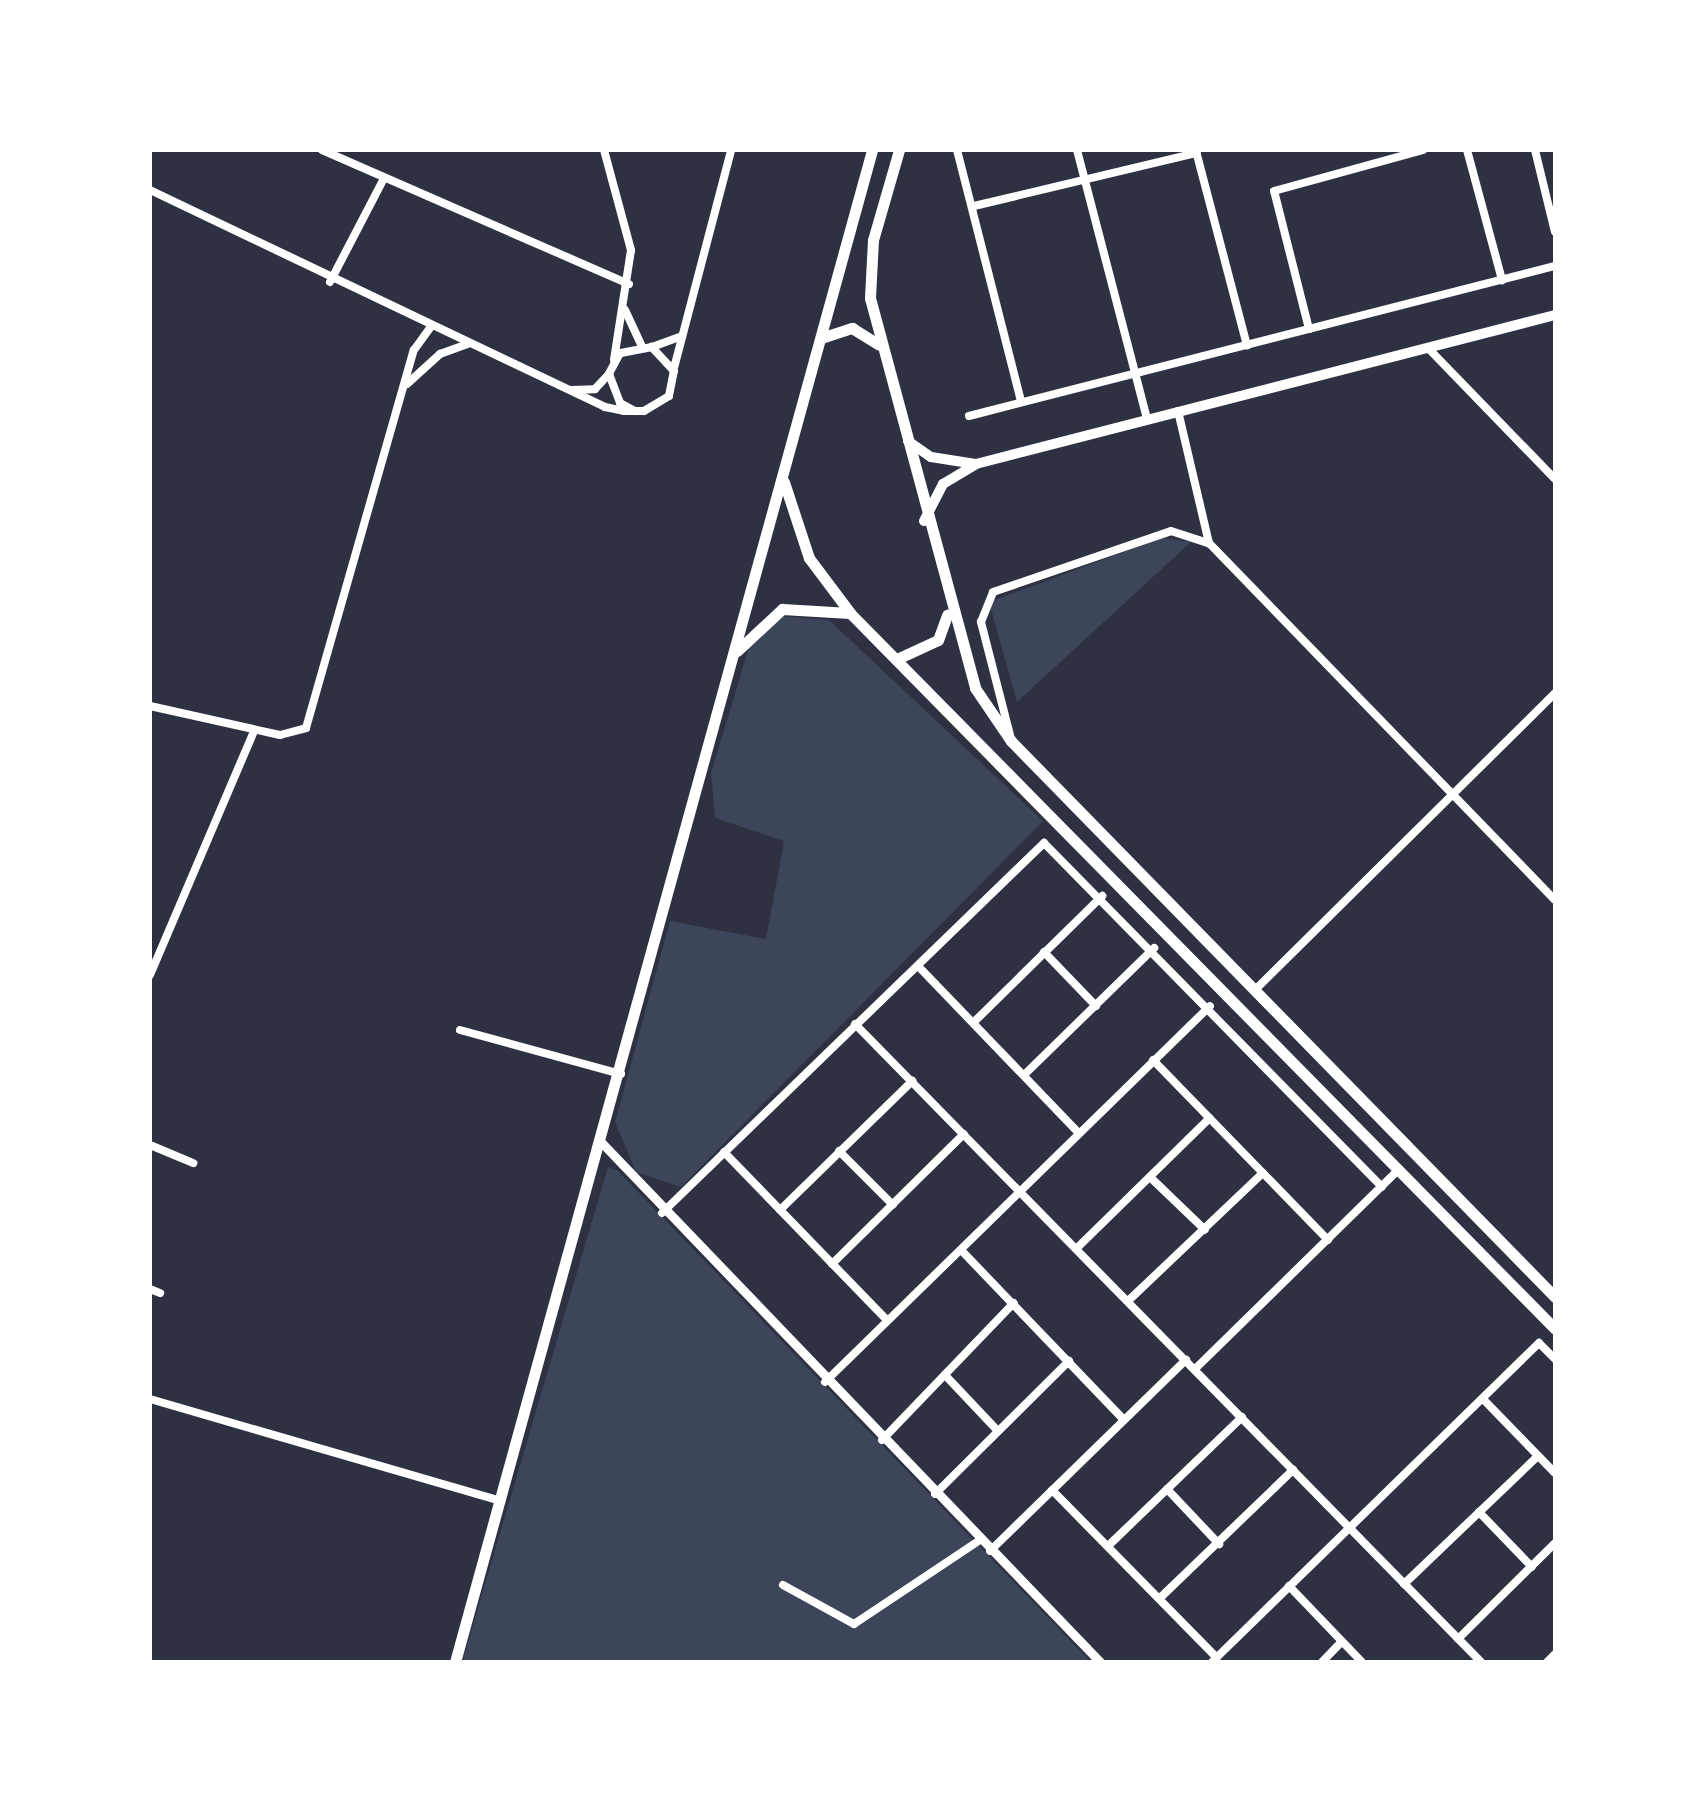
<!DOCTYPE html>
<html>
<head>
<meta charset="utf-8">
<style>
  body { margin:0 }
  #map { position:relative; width:1705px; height:1812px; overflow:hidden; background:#2d3142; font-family:Bitter,serif }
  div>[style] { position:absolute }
  .green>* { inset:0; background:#3c4559 }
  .minor>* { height:8px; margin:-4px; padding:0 4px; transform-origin:4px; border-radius:4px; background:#fff }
  .tertiary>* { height:9px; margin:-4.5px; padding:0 4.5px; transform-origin:4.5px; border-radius:4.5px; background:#fff }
  .secondary>* { height:10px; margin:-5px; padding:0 5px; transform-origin:5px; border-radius:5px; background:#fff }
  .primary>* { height:11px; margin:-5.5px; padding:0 5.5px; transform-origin:5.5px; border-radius:5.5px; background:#fff }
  span { translate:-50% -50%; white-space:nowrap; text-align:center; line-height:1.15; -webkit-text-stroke:10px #fff; paint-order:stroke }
  .frame { position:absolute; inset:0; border:152px solid #fff; pointer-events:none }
</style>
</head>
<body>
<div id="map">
  <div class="green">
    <i style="clip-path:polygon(1162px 538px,1191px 542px,1017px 702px,989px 602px)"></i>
    <i style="clip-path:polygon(779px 616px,829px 620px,1043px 821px,681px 1187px,636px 1172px,615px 1122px,670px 921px,766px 939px,784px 841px,715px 818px,711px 773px,750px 644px)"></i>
    <i style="clip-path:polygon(608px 1167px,618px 1171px,1091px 1662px,462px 1662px)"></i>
  </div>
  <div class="minor">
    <i style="left:322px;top:150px;width:335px;rotate:23.6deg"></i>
    <i style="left:604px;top:150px;width:104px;rotate:74.9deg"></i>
    <i style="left:631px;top:250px;width:111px;rotate:98.8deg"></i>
    <i style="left:957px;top:150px;width:260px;rotate:75.7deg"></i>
    <i style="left:1077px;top:150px;width:278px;rotate:75.4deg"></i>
    <i style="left:1467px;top:150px;width:135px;rotate:74.9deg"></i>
    <i style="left:1535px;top:150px;width:84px;rotate:76.3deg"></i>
    <i style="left:1196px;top:151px;width:201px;rotate:75.3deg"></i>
    <i style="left:150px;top:190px;width:504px;rotate:25.5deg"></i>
    <i style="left:605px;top:407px;width:19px;rotate:12deg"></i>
    <i style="left:624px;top:411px;width:20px"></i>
    <i style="left:644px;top:411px;width:29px;rotate:-31deg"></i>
    <i style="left:669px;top:396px;width:25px;rotate:-79deg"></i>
    <i style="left:674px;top:371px;width:33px;rotate:-133deg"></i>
    <i style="left:652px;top:347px;width:33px;rotate:169deg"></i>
    <i style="left:620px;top:353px;width:24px;rotate:118deg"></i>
    <i style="left:609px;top:374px;width:31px;rotate:69deg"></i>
    <i style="left:620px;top:403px;width:17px;rotate:28deg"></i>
    <i style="left:974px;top:206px;width:229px;rotate:-13.4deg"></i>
    <i style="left:330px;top:282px;width:115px;rotate:-62.5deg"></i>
    <i style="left:625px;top:310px;width:38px;rotate:65deg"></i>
    <i style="left:1309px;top:329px;width:142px;rotate:-104.2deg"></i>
    <i style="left:1274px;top:191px;width:155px;rotate:-15.4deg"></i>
    <i style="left:652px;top:347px;width:32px;rotate:-20deg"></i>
    <i style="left:1428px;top:348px;width:182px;rotate:45.9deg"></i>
    <i style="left:674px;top:368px;width:225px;rotate:-75.3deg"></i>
    <i style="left:407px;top:384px;width:45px;rotate:-42.3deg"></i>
    <i style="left:440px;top:354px;width:30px;rotate:-20deg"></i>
    <i style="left:571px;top:390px;width:24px;rotate:-2deg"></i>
    <i style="left:595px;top:389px;width:21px;rotate:-47deg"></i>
    <i style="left:1178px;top:411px;width:136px;rotate:76.8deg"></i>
    <i style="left:1209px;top:543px;width:497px;rotate:45.9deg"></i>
    <i style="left:969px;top:416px;width:605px;rotate:-14.36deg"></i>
    <i style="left:150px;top:706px;width:133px;rotate:12.6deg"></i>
    <i style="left:280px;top:735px;width:27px;rotate:-15deg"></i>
    <i style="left:306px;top:728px;width:393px;rotate:-74.1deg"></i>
    <i style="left:414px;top:350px;width:27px;rotate:-54deg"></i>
    <i style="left:1010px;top:735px;width:117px;rotate:-104.4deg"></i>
    <i style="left:981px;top:622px;width:32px;rotate:-68deg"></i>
    <i style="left:993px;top:592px;width:188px;rotate:-18.9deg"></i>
    <i style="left:1171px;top:531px;width:40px;rotate:18deg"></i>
    <i style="left:1044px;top:952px;width:75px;rotate:46.1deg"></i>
    <i style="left:919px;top:967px;width:231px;rotate:46.1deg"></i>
    <i style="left:150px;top:975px;width:265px;rotate:-66.9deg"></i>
    <i style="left:1255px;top:990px;width:422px;rotate:-44.7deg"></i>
    <i style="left:974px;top:1022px;width:180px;rotate:-44.5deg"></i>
    <i style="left:855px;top:1024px;width:894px;rotate:45.54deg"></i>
    <i style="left:460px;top:1030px;width:167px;rotate:15.3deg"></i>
    <i style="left:1153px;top:1060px;width:251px;rotate:45.8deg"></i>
    <i style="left:1024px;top:1075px;width:182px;rotate:-44.3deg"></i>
    <i style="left:150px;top:1145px;width:47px;rotate:22.7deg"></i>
    <i style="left:839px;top:1151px;width:76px;rotate:45deg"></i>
    <i style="left:724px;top:1152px;width:234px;rotate:45.9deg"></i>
    <i style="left:1150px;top:1177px;width:76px;rotate:43.9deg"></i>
    <i style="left:780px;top:1210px;width:185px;rotate:-44.3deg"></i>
    <i style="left:662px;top:1213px;width:532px;rotate:-44.09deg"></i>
    <i style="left:1044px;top:843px;width:482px;rotate:45.5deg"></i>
    <i style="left:1076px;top:1249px;width:187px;rotate:-44.4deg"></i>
    <i style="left:961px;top:1250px;width:234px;rotate:46.2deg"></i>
    <i style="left:832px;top:1264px;width:185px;rotate:-44.6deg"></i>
    <i style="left:150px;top:1289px;width:11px;rotate:22deg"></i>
    <i style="left:1128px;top:1301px;width:186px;rotate:-43.5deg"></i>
    <i style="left:1195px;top:1369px;width:286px;rotate:-44.4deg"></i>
    <i style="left:945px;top:1375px;width:77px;rotate:46.6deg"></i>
    <i style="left:825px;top:1382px;width:538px;rotate:-44.32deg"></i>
    <i style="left:150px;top:1399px;width:366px;rotate:16.2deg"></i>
    <i style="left:1483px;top:1399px;width:103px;rotate:45.8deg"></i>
    <i style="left:882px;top:1440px;width:190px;rotate:-46.1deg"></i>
    <i style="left:1167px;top:1489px;width:76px;rotate:46.6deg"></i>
    <i style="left:1052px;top:1490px;width:235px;rotate:45.5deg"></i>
    <i style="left:935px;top:1494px;width:189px;rotate:-44.8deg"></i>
    <i style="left:1479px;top:1512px;width:76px;rotate:46.1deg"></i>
    <i style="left:1108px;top:1546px;width:186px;rotate:-43.9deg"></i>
    <i style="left:990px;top:1551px;width:274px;rotate:-44.3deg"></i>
    <i style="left:1404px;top:1584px;width:185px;rotate:-43.7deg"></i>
    <i style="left:783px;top:1585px;width:81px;rotate:28.8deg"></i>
    <i style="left:854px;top:1624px;width:151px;rotate:-33.7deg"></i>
    <i style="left:1289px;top:1586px;width:105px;rotate:46.2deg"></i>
    <i style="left:1160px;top:1598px;width:185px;rotate:-43.9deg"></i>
    <i style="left:1458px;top:1639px;width:136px;rotate:-44.7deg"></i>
    <i style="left:1212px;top:1662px;width:457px;rotate:-44.3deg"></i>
    <i style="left:1539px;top:1343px;width:23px;rotate:45deg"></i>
    <i style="left:1322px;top:1662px;width:28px;rotate:-46deg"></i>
    <i style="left:1547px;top:1662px;width:11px;rotate:-45deg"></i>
  </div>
  <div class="tertiary">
    <i style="left:601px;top:1142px;width:721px;rotate:46.18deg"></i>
  </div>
  <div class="secondary">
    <i style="left:908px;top:441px;width:28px;rotate:35deg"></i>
    <i style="left:931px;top:457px;width:45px;rotate:9deg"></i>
    <i style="left:924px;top:521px;width:42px;rotate:-62.8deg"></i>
    <i style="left:943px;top:484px;width:39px;rotate:-31deg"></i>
    <i style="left:976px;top:464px;width:598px;rotate:-14.43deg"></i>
  </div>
  <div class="primary">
    <i style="left:899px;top:150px;width:94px;rotate:106.1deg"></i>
    <i style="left:873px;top:240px;width:58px;rotate:93deg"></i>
    <i style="left:870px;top:298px;width:404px;rotate:74.9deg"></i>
    <i style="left:975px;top:688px;width:64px;rotate:55.8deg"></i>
    <i style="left:1011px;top:741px;width:778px;rotate:45.63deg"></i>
    <i style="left:821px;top:338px;width:33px;rotate:-18deg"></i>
    <i style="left:852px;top:328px;width:31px;rotate:32deg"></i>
    <i style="left:784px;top:482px;width:80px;rotate:71.8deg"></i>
    <i style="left:809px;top:558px;width:70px;rotate:53.1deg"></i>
    <i style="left:851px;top:614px;width:1003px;rotate:45.44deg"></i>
    <i style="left:737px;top:651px;width:62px;rotate:-43deg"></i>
    <i style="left:782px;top:609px;width:68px;rotate:3.4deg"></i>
    <i style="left:899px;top:658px;width:43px;rotate:-24.8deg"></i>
    <i style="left:938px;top:640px;width:27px;rotate:-70deg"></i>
    <i style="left:455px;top:1662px;width:1568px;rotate:-74.58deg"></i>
  </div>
  <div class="frame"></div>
</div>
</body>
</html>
